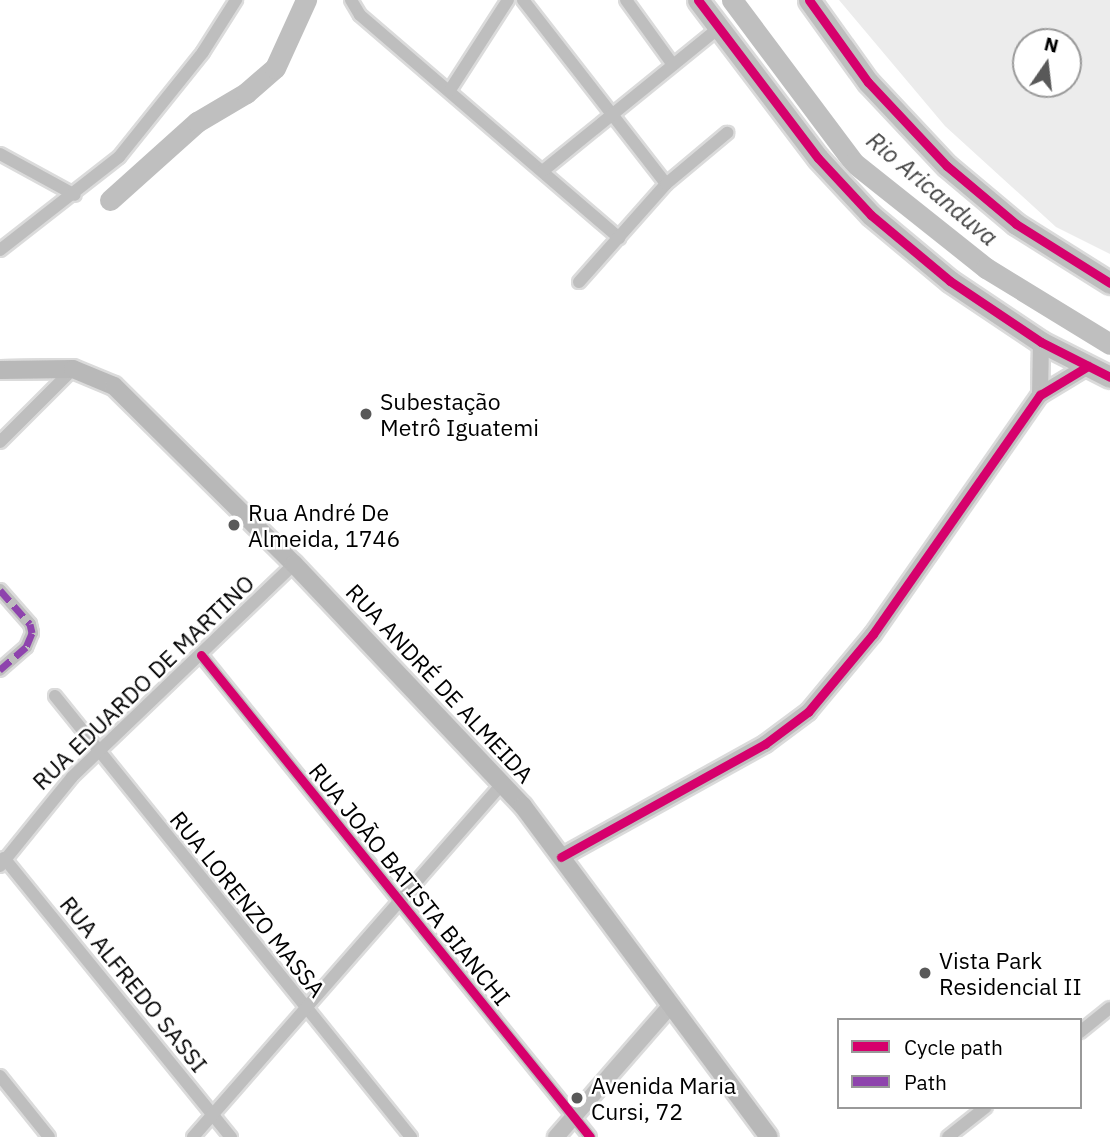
<!DOCTYPE html>
<html>
<head>
<meta charset="utf-8">
<style>
  body { margin:0 }
  #map { position:relative; width:1110px; height:1137px; overflow:hidden; background:#fff; font-family:"IBM Plex Sans",sans-serif }
  div>[style] { position:absolute }
  .green>* { inset:0; background:#ececec }
  .river>* { height:21px; margin:-10.5px; padding:0 10.5px; transform-origin:10.5px; border-radius:10.5px; background:#bfbfbf }
  .roads { filter:drop-shadow(2px 0 #dbdbdb) drop-shadow(-2px 0 #dbdbdb) drop-shadow(0 2px #dbdbdb) drop-shadow(0 -2px #dbdbdb) }
  .minor>* { height:12px; margin:-6px; padding:0 6px; transform-origin:6px; border-radius:6px; background:#bebebe }
  .tertiary>* { height:16px; margin:-8px; padding:0 8px; transform-origin:8px; border-radius:8px; background:#bebebe }
  .secondary>* { height:18px; margin:-9px; padding:0 9px; transform-origin:9px; border-radius:9px; background:#b8b8b8 }
  .trunk>* { height:21px; margin:-10.5px; padding:0 10.5px; transform-origin:10.5px; border-radius:10.5px; background:#bebebe }
  .quiet>* { height:7px; margin-top:-3.5px; transform-origin:0; background:repeating-linear-gradient(90deg,#8e44ad 0 14px,transparent 0 21px) }
  .cycleway>* { height:9px; margin:-4.5px; padding:0 4.5px; transform-origin:4.5px; border-radius:4.5px; background:#d6006c }
  .dots>* { width:19px; height:19px; translate:-50% -50%; box-sizing:border-box; border:4px solid #fff; border-radius:50% }
  span { translate:-50% -50%; white-space:nowrap; text-align:center; line-height:1.15; -webkit-text-stroke:5px #fff; paint-order:stroke }
  .poi-label { font-size:23px; color:#000 }
  .left { translate:0 -50%; text-align:left }
  .street-label { font-size:23px; color:#000 }
  .water-label { font-size:24px; color:#444; font-style:italic }
  .legend { position:absolute; left:837px; top:1018px; width:245px; height:91px; box-sizing:border-box; background:#fff; border:2px solid #999; margin:0; padding:9px 12px; list-style:none; font-size:21px; color:#000 }
  .legend li { display:flex; align-items:center; gap:14px; height:35px }
  .legend b { width:35px; border:2px solid #999 }
  .north { position:absolute; left:1012px; top:28px; width:70px; height:70px; box-sizing:border-box; background:#fff; border:2px solid #999; border-radius:50%; rotate:14deg; font-size:19px; font-weight:700; line-height:28px; text-align:center; color:#000 }
  .north::after { content:''; display:block; margin:auto; width:24px; height:32px; background:#595959; clip-path:polygon(50% 0,100% 100%,50% 72%,0 100%) }
</style>
</head>
<body>
<div id="map">
  <div class="green">
    <i style="clip-path:polygon(evenodd,839px 0,1110px 0,1110px 254px,1056px 227px,945px 126px,839px 0,1026px 42px,1068px 42px,1068px 84px,1026px 84px,1026px 42px)"></i>
  </div>
  <div class="river">
    <i style="left:732px;top:0;width:204px;rotate:53.2deg"></i>
    <i style="left:854px;top:163px;width:169px;rotate:38.5deg"></i>
    <i style="left:986px;top:268px;width:145px;rotate:31.5deg"></i>
    <i style="left:110px;top:200px;width:117px;rotate:-41.9deg"></i>
    <i style="left:197px;top:122px;width:57px;rotate:-30.6deg"></i>
    <i style="left:246px;top:93px;width:38px;rotate:-41deg"></i>
    <i style="left:275px;top:68px;width:75px;rotate:-65.5deg"></i>
  </div>
  <div class="roads">
    <div class="minor">
      <i style="left:351px;top:0;width:17px;rotate:59deg"></i>
      <i style="left:360px;top:15px;width:342px;rotate:40.7deg"></i>
      <i style="left:523px;top:0;width:233px;rotate:52.1deg"></i>
      <i style="left:626px;top:0;width:80px;rotate:54.1deg"></i>
      <i style="left:450px;top:90px;width:107px;rotate:-57.2deg"></i>
      <i style="left:0;top:154px;width:85px;rotate:28.7deg"></i>
      <i style="left:544px;top:170px;width:225px;rotate:-39.1deg"></i>
      <i style="left:0;top:250px;width:151px;rotate:-38deg"></i>
      <i style="left:119px;top:157px;width:134px;rotate:-51.3deg"></i>
      <i style="left:203px;top:52px;width:62px;rotate:-57.6deg"></i>
      <i style="left:579px;top:282px;width:131px;rotate:-48.4deg"></i>
      <i style="left:666px;top:184px;width:80px;rotate:-39.9deg"></i>
      <i style="left:0;top:442px;width:103px;rotate:-45deg"></i>
      <i style="left:0;top:590px;width:45px;rotate:48.6deg"></i>
      <i style="left:30px;top:624px;width:9px;rotate:77deg"></i>
      <i style="left:32px;top:633px;width:15px;rotate:113deg"></i>
      <i style="left:26px;top:647px;width:35px;rotate:139deg"></i>
      <i style="left:201px;top:655px;width:619px;rotate:51.09deg"></i>
      <i style="left:55px;top:696px;width:567px;rotate:51.09deg"></i>
      <i style="left:4px;top:858px;width:360px;rotate:50.9deg"></i>
      <i style="left:0;top:866px;width:114px;rotate:-51deg"></i>
      <i style="left:72px;top:777px;width:308px;rotate:-43.8deg"></i>
      <i style="left:1080px;top:1032px;width:38px;rotate:-39deg"></i>
      <i style="left:0;top:1076px;width:78px;rotate:51.2deg"></i>
      <i style="left:193px;top:1137px;width:471px;rotate:-48.8deg"></i>
      <i style="left:948px;top:1137px;width:48px;rotate:-38.3deg"></i>
    </div>
    <div class="tertiary">
      <i style="left:1040px;top:395px;width:53px;rotate:-88.9deg"></i>
      <i style="left:561px;top:857px;width:233px;rotate:-29deg"></i>
      <i style="left:765px;top:744px;width:54px;rotate:-36.7deg"></i>
      <i style="left:808px;top:712px;width:102px;rotate:-50.2deg"></i>
      <i style="left:873px;top:634px;width:292px;rotate:-55.1deg"></i>
      <i style="left:1040px;top:395px;width:56px;rotate:-31.1deg"></i>
      <i style="left:556px;top:1137px;width:175px;rotate:-48.9deg"></i>
    </div>
    <div class="secondary">
      <i style="left:0;top:370px;width:73px;rotate:-0.8deg"></i>
      <i style="left:73px;top:369px;width:44px;rotate:22.5deg"></i>
      <i style="left:114px;top:386px;width:253px;rotate:44.7deg"></i>
      <i style="left:294px;top:564px;width:333px;rotate:46.6deg"></i>
      <i style="left:523px;top:806px;width:412px;rotate:53.4deg"></i>
    </div>
    <div class="trunk">
      <i style="left:698px;top:0;width:198px;rotate:52.8deg"></i>
      <i style="left:818px;top:158px;width:78px;rotate:47.1deg"></i>
      <i style="left:871px;top:215px;width:103px;rotate:39.9deg"></i>
      <i style="left:950px;top:281px;width:110px;rotate:33.8deg"></i>
      <i style="left:1041px;top:342px;width:77px;rotate:26.9deg"></i>
      <i style="left:809px;top:0;width:101px;rotate:54.3deg"></i>
      <i style="left:868px;top:82px;width:115px;rotate:46.8deg"></i>
      <i style="left:947px;top:166px;width:90px;rotate:40deg"></i>
      <i style="left:1016px;top:224px;width:111px;rotate:32.1deg"></i>
    </div>
  </div>
  <div class="quiet">
    <i style="left:0;top:590px;width:45px;rotate:48.6deg"></i>
    <i style="left:30px;top:624px;width:9px;rotate:77deg"></i>
    <i style="left:32px;top:633px;width:15px;rotate:113deg"></i>
    <i style="left:26px;top:647px;width:35px;rotate:139deg"></i>
  </div>
  <div class="cycleway">
    <i style="left:698px;top:0;width:198px;rotate:52.8deg"></i>
    <i style="left:818px;top:158px;width:78px;rotate:47.1deg"></i>
    <i style="left:871px;top:215px;width:103px;rotate:39.9deg"></i>
    <i style="left:950px;top:281px;width:110px;rotate:33.8deg"></i>
    <i style="left:1041px;top:342px;width:77px;rotate:26.9deg"></i>
    <i style="left:809px;top:0;width:101px;rotate:54.3deg"></i>
    <i style="left:868px;top:82px;width:115px;rotate:46.8deg"></i>
    <i style="left:947px;top:166px;width:90px;rotate:40deg"></i>
    <i style="left:1016px;top:224px;width:111px;rotate:32.1deg"></i>
    <i style="left:201px;top:655px;width:619px;rotate:51.09deg"></i>
    <i style="left:561px;top:857px;width:233px;rotate:-29deg"></i>
    <i style="left:765px;top:744px;width:54px;rotate:-36.7deg"></i>
    <i style="left:808px;top:712px;width:102px;rotate:-50.2deg"></i>
    <i style="left:873px;top:634px;width:292px;rotate:-55.1deg"></i>
    <i style="left:1040px;top:395px;width:56px;rotate:-31.1deg"></i>
  </div>
  <div class="dots">
    <i style="left:366px;top:414px;background:#595959"></i>
    <i style="left:234px;top:525px;background:#595959"></i>
    <i style="left:925px;top:973px;background:#595959"></i>
    <i style="left:577px;top:1098px;background:#595959"></i>
  </div>
  <div class="poi-label">
    <span class="left" style="left:380px;top:414px">Subestação<br>Metrô Iguatemi</span>
    <span class="left" style="left:248px;top:525px">Rua André De<br>Almeida, 1746</span>
    <span class="left" style="left:939px;top:973px">Vista Park<br>Residencial II</span>
    <span class="left" style="left:591px;top:1098px">Avenida Maria<br>Cursi, 72</span>
  </div>
  <div class="street-label">
    <span style="left:143px;top:682px;rotate:-44deg">RUA EDUARDO DE MARTINO</span>
    <span style="left:440px;top:683px;rotate:47deg">RUA ANDRÉ DE ALMEIDA</span>
    <span style="left:410px;top:884px;rotate:51deg">RUA JOÃO BATISTA BIANCHI</span>
    <span style="left:248px;top:904px;rotate:51deg">RUA LORENZO MASSA</span>
    <span style="left:134px;top:984px;rotate:51deg">RUA ALFREDO SASSI</span>
  </div>
  <div class="water-label">
    <span style="left:932px;top:189px;rotate:40deg">Rio Aricanduva</span>
  </div>
  <ul class="legend">
  <li><b style="height:9px;background:#d6006c"></b>Cycle path</li>
  <li><b style="height:9px;background:#8e44ad"></b>Path</li>
  </ul>
  <div class="north">N</div>
</div>
</body>
</html>
